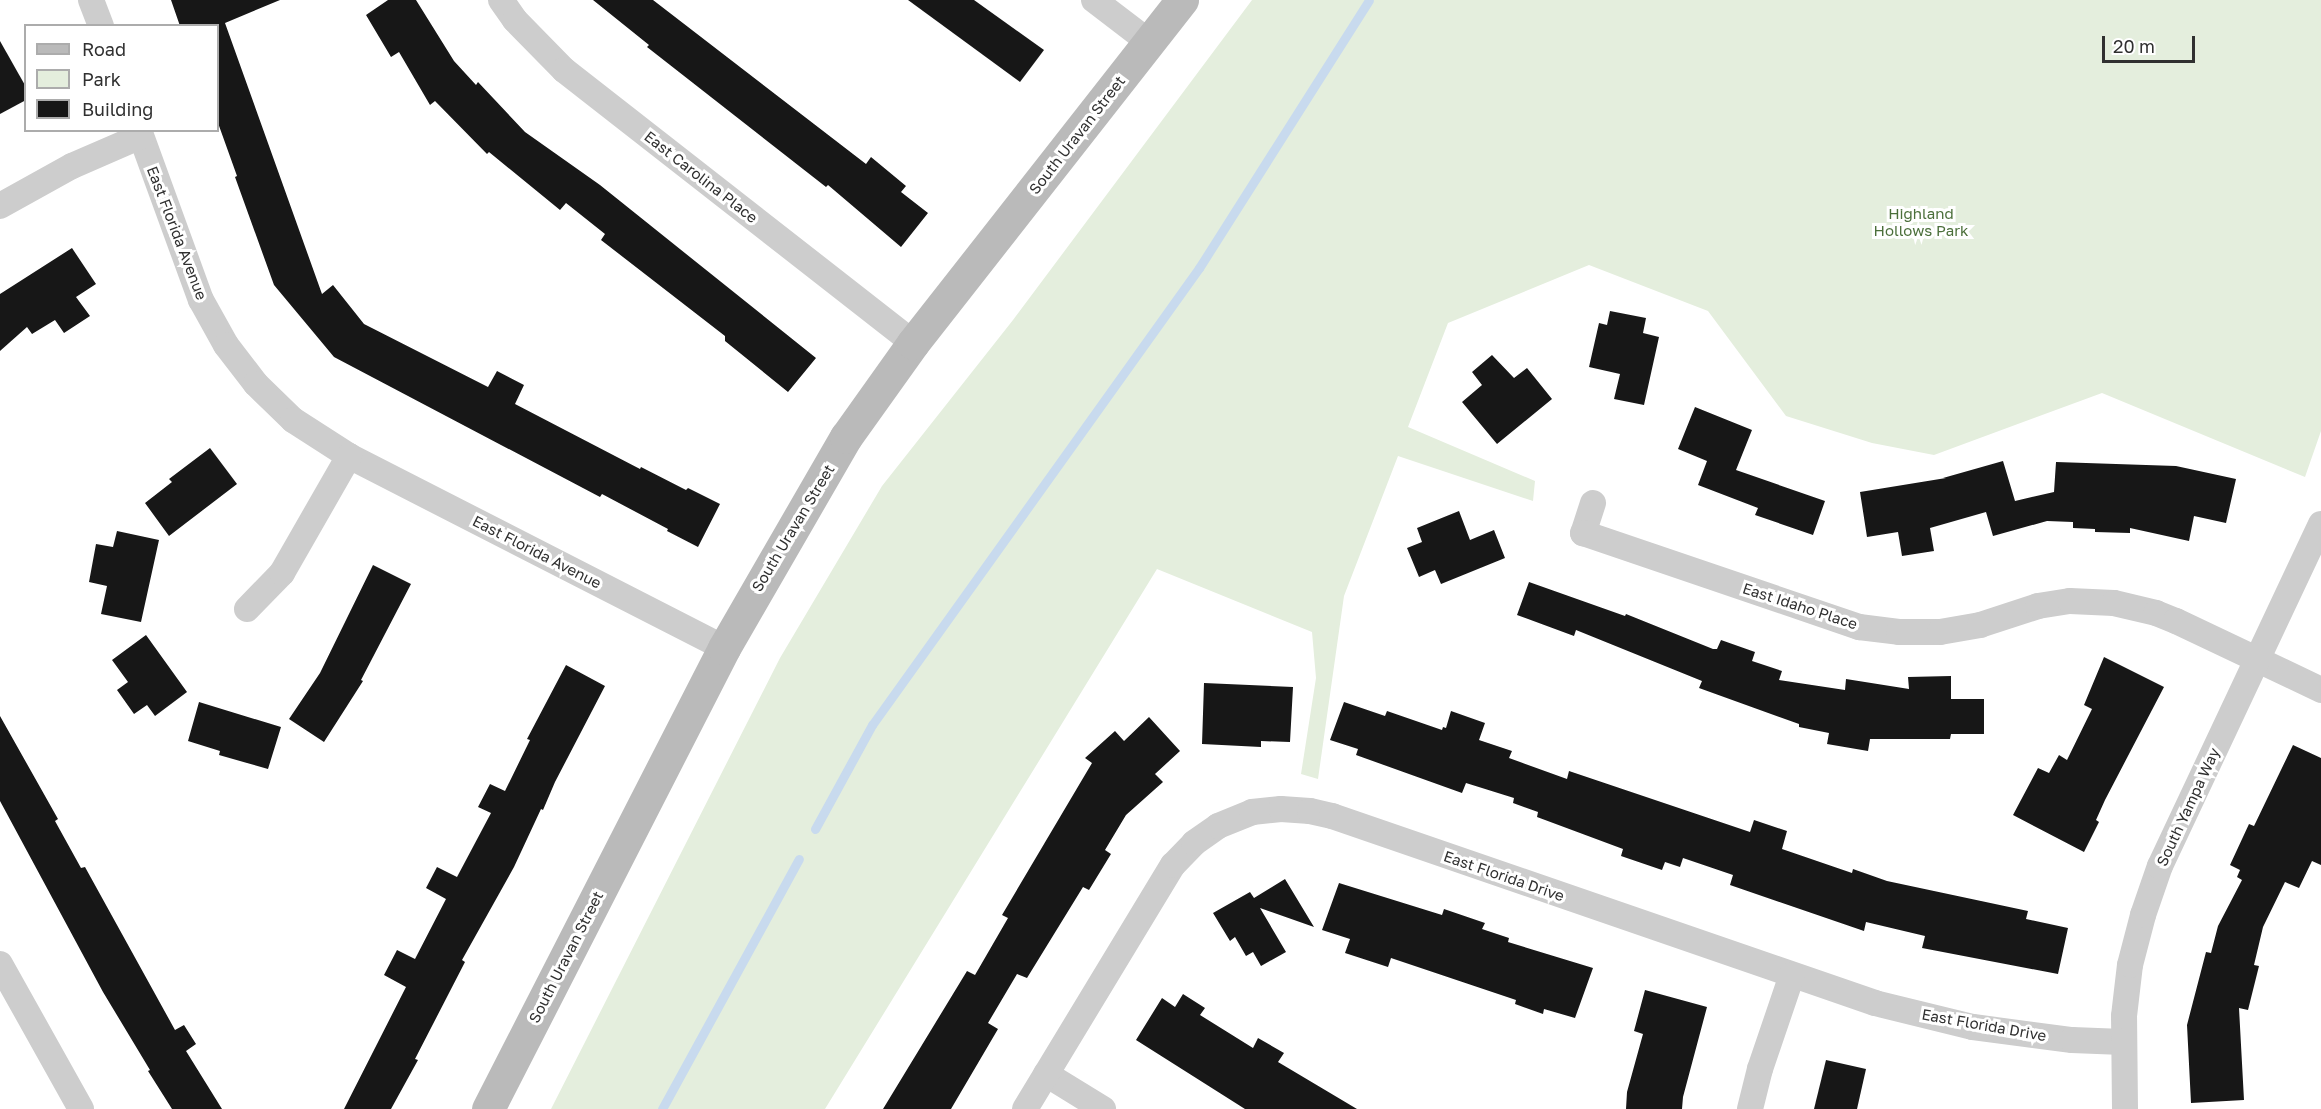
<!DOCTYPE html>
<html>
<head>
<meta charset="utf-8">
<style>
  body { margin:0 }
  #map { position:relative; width:2321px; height:1109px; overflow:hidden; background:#fff; font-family:"Golos Text",sans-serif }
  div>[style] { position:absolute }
  .green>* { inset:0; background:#e4eedd }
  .stream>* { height:9px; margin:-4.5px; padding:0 4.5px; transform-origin:4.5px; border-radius:4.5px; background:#c8daee }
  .building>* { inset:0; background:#171717 }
  .street>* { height:26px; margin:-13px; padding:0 13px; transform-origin:13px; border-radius:13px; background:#cdcdcd }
  .secondary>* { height:33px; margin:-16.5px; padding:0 16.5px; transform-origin:16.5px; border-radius:16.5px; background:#bababa }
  span { translate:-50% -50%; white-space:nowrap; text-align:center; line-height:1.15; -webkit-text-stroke:6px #fff; paint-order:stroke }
  .street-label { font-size:15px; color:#303030 }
  .park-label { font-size:15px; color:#4b6f3a }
  .legend { position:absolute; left:24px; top:24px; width:195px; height:108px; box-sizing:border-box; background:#fff; border:2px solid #acacac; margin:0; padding:8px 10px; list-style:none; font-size:18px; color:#303030 }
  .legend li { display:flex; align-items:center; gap:12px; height:30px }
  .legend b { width:30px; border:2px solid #acacac }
  .scale { position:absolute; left:2102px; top:36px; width:93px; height:27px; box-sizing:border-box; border:3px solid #303030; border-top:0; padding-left:8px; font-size:18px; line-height:21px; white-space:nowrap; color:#303030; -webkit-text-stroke:4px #fff; paint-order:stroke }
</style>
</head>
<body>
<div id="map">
  <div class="green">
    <i style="clip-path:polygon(1252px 0,2321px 0,2321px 431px,2305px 477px,2102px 393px,1934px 455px,1872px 443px,1786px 416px,1708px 311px,1589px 265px,1448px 323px,1408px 427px,1535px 481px,1533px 501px,1398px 456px,1344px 596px,1318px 779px,1301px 774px,1316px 678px,1312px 632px,1157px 569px,825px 1109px,551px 1109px,780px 658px,882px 486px,1013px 320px)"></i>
  </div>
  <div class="stream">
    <i style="left:815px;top:829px;width:119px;rotate:-61.3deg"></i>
    <i style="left:872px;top:725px;width:562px;rotate:-54.41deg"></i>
    <i style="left:1199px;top:268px;width:317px;rotate:-57.6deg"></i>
    <i style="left:662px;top:1109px;width:285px;rotate:-61.3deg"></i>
  </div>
  <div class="building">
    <i style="clip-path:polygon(171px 0,280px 0,225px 23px,322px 294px,333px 285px,364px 324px,488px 387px,497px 371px,524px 385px,515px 404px,640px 469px,641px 467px,686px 490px,688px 488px,720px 504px,698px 547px,667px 531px,668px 529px,602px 494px,600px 497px,334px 357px,274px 285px,235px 177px,237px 176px,218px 123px,218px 26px,180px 26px)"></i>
    <i style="clip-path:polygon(388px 0,416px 0,454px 61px,476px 85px,478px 82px,525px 132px,600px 185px,816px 358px,788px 392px,725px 341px,725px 336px,601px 240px,605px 234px,566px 203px,560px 210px,489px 152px,487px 154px,435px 101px,430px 105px,399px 52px,391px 57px,366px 15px)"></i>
    <i style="clip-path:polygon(593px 0,653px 0,866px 164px,871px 157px,906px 186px,901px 192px,928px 213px,901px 247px,828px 185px,826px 187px,647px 47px,649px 45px)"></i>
    <i style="clip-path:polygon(908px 0,974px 0,1044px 50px,1020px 82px)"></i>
    <i style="clip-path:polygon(0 41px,26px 87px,26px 100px,0 114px)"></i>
    <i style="clip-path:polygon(72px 248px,96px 284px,76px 297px,90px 316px,64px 333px,55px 320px,32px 334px,27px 327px,0 351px,0 294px)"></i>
    <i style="clip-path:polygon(1610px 311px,1646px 318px,1643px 333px,1659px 337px,1644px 405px,1614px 399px,1620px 374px,1589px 367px,1599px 323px,1607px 325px)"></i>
    <i style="clip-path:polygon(1492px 355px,1514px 378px,1527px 368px,1552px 399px,1497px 444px,1462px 402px,1482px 385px,1472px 372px)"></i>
    <i style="clip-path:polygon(1695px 407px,1752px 430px,1736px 470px,1825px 501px,1813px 535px,1755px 515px,1758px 508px,1698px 485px,1707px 461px,1678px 449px)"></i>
    <i style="clip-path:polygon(210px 448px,237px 484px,169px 536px,145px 503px,172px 482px,169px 479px)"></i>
    <i style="clip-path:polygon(2003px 461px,2015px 501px,2054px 492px,2056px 462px,2176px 466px,2236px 479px,2226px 523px,2194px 516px,2189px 541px,2130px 528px,2130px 533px,2095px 532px,2095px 529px,2073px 528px,2073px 522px,2047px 521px,1993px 536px,1986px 512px,1930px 528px,1934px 551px,1902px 556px,1898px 532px,1867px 537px,1860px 492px,1946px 478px,1943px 478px)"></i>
    <i style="clip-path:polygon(1459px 511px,1470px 540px,1494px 530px,1505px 558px,1441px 584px,1435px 570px,1419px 577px,1407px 548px,1422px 542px,1417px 528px)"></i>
    <i style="clip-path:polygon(117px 531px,159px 540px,141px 622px,101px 614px,107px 586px,89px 582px,96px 544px,113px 547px)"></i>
    <i style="clip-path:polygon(373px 565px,411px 584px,361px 680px,363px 681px,324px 742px,289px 719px,320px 673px)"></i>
    <i style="clip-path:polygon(1529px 582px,1625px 616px,1626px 614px,1713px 649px,1717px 649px,1721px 640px,1755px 652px,1752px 661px,1782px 671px,1779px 680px,1845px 690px,1846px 679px,1909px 689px,1908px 677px,1951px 676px,1951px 699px,1984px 699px,1984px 734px,1951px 734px,1950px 739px,1870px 739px,1868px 751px,1827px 744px,1829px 733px,1799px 727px,1799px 724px,1699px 688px,1702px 681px,1576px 630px,1574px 636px,1517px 615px)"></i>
    <i style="clip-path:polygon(146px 635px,187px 692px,155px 716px,147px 705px,134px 714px,117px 690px,128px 682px,112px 660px)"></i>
    <i style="clip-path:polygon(2104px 657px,2164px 687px,2105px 800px,2096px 820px,2099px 822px,2084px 852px,2013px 815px,2038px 768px,2049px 773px,2059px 755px,2067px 760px,2092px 709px,2084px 705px)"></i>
    <i style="clip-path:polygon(566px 665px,605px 686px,555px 782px,543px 810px,541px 809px,514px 867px,462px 960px,465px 962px,415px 1059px,418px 1060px,391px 1109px,344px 1109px,406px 987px,384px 975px,397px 950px,415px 959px,446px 899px,426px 888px,437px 867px,457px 877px,491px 813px,478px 807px,490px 784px,505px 791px,530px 740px,527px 739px)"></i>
    <i style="clip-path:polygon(1204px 683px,1293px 687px,1290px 742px,1261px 741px,1261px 747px,1202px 744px)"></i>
    <i style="clip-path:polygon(199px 702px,281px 727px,268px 769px,219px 755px,220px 751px,188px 741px)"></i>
    <i style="clip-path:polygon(1344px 702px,1385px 716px,1387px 711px,1442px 730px,1443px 727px,1446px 728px,1451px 711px,1485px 723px,1479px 740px,1512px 751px,1509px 758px,1567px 779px,1569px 771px,1750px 832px,1754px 820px,1787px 831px,1782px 849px,1852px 873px,1853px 869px,1887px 881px,2028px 911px,2026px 919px,2068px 928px,2058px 974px,1922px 948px,1925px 936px,1866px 922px,1864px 931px,1730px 885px,1733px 875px,1683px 858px,1680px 867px,1665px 862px,1662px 870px,1621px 856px,1623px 849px,1537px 817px,1538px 812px,1513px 803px,1514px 798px,1466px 783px,1462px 793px,1356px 755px,1358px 749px,1330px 740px)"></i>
    <i style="clip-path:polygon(0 716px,58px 819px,55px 821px,81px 868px,85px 867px,175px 1030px,184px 1025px,196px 1044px,186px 1051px,222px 1109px,172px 1109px,148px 1071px,150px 1070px,103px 992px,0 801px)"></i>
    <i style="clip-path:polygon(1149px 717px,1180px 751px,1155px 774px,1163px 782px,1126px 815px,1105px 850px,1111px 854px,1089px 890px,1083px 887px,1027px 978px,1017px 974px,988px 1023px,998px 1029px,951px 1109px,883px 1109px,967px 971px,975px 975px,1008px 918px,1002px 915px,1092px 763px,1085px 758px,1115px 731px,1124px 741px)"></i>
    <i style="clip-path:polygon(2293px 745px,2321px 758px,2321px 865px,2312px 861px,2299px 888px,2285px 882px,2263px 927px,2254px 965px,2259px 966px,2248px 1010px,2239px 1008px,2244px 1100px,2191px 1103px,2187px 1025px,2206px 952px,2211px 953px,2218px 926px,2242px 880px,2237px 877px,2240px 870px,2230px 865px,2249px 824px,2254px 826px)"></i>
    <i style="clip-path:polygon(1285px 879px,1314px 927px,1260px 908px,1286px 952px,1261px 966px,1253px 952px,1246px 956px,1235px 937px,1230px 941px,1213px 913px,1250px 892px,1254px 898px)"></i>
    <i style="clip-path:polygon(1339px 883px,1442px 915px,1444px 909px,1485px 923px,1482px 929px,1509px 938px,1508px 942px,1593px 968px,1575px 1018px,1544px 1009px,1543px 1014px,1515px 1004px,1516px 1000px,1391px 958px,1388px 967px,1345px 953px,1350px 939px,1322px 930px)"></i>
    <i style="clip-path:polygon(1645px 990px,1707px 1007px,1683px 1097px,1682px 1109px,1626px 1109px,1627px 1092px,1643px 1034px,1634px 1031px)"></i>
    <i style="clip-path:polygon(1183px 994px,1205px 1008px,1200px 1015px,1253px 1048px,1258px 1038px,1284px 1053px,1278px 1062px,1357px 1109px,1245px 1109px,1136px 1040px,1162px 998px,1175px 1007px)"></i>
    <i style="clip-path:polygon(1826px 1060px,1866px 1069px,1857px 1109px,1814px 1109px)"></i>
  </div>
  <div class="street">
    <i style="left:91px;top:0;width:28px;rotate:69deg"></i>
    <i style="left:501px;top:0;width:24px;rotate:55deg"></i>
    <i style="left:515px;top:20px;width:70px;rotate:45.6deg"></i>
    <i style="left:564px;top:70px;width:443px;rotate:38deg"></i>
    <i style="left:1094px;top:0;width:69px;rotate:37.4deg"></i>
    <i style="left:139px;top:130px;width:181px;rotate:70deg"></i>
    <i style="left:201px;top:300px;width:51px;rotate:60.9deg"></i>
    <i style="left:226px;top:345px;width:49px;rotate:52.4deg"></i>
    <i style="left:256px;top:384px;width:52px;rotate:44.2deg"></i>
    <i style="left:293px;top:420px;width:67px;rotate:32.7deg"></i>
    <i style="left:349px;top:456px;width:421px;rotate:27.1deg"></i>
    <i style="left:0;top:206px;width:82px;rotate:-29.1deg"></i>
    <i style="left:72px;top:166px;width:75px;rotate:-23.5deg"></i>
    <i style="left:1593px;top:503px;width:32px;rotate:108deg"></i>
    <i style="left:1583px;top:533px;width:292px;rotate:18.8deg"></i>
    <i style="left:1859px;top:627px;width:40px;rotate:7.1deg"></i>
    <i style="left:1899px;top:632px;width:41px"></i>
    <i style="left:1940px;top:632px;width:41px;rotate:-9.9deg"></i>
    <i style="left:1980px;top:625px;width:61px;rotate:-18.1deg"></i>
    <i style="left:2038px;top:606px;width:32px;rotate:-9deg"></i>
    <i style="left:2070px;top:601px;width:44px;rotate:2.6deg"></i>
    <i style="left:2114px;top:603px;width:43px;rotate:13.4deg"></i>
    <i style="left:2156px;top:613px;width:22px;rotate:22deg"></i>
    <i style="left:2176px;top:621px;width:161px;rotate:25.4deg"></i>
    <i style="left:247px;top:609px;width:50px;rotate:-45.8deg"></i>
    <i style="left:282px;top:573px;width:135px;rotate:-60.2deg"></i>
    <i style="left:0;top:964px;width:166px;rotate:60.8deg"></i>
    <i style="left:1046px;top:1074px;width:67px;rotate:31.6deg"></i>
    <i style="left:1025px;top:1109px;width:285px;rotate:-58.8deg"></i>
    <i style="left:1173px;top:865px;width:30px;rotate:-46deg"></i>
    <i style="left:1194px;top:843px;width:29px;rotate:-35deg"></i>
    <i style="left:1218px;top:826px;width:37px;rotate:-22deg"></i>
    <i style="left:1252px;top:812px;width:29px;rotate:-6deg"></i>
    <i style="left:1281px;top:809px;width:29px;rotate:4deg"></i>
    <i style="left:1310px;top:811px;width:23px;rotate:13deg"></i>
    <i style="left:1332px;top:816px;width:574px;rotate:19deg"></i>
    <i style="left:1875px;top:1003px;width:101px;rotate:13.8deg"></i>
    <i style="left:1973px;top:1027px;width:100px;rotate:7.5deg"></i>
    <i style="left:2072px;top:1040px;width:51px;rotate:2.2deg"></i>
    <i style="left:1750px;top:1109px;width:41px;rotate:-76deg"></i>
    <i style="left:1760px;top:1069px;width:99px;rotate:-71.2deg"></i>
    <i style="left:2125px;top:1109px;width:93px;rotate:-90.6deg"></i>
    <i style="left:2124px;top:1016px;width:51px;rotate:-83.3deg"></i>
    <i style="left:2130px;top:965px;width:52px;rotate:-75.4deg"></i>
    <i style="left:2143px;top:915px;width:52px;rotate:-70.9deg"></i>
    <i style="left:2160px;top:866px;width:378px;rotate:-64.8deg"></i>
  </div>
  <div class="secondary">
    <i style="left:488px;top:1109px;width:518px;rotate:-62.89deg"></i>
    <i style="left:724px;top:648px;width:244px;rotate:-60deg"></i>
    <i style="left:846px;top:437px;width:115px;rotate:-54.5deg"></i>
    <i style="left:913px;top:343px;width:436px;rotate:-51.9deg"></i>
  </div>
  <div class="street-label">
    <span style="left:1077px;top:135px;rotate:-52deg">South Uravan Street</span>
    <span style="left:701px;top:177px;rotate:38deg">East Carolina Place</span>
    <span style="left:177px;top:233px;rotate:69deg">East Florida Avenue</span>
    <span style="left:793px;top:528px;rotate:-59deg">South Uravan Street</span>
    <span style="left:537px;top:552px;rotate:27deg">East Florida Avenue</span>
    <span style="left:1800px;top:606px;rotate:18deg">East Idaho Place</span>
    <span style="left:2188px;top:807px;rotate:-65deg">South Yampa Way</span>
    <span style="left:1504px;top:876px;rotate:19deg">East Florida Drive</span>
    <span style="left:566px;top:957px;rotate:-63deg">South Uravan Street</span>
    <span style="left:1984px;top:1025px;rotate:10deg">East Florida Drive</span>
  </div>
  <div class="park-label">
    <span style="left:1921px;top:222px">Highland<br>Hollows Park</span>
  </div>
  <ul class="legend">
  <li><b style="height:8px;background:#bababa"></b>Road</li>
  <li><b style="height:16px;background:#e4eedd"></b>Park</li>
  <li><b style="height:16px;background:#171717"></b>Building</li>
  </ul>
  <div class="scale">20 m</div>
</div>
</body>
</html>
